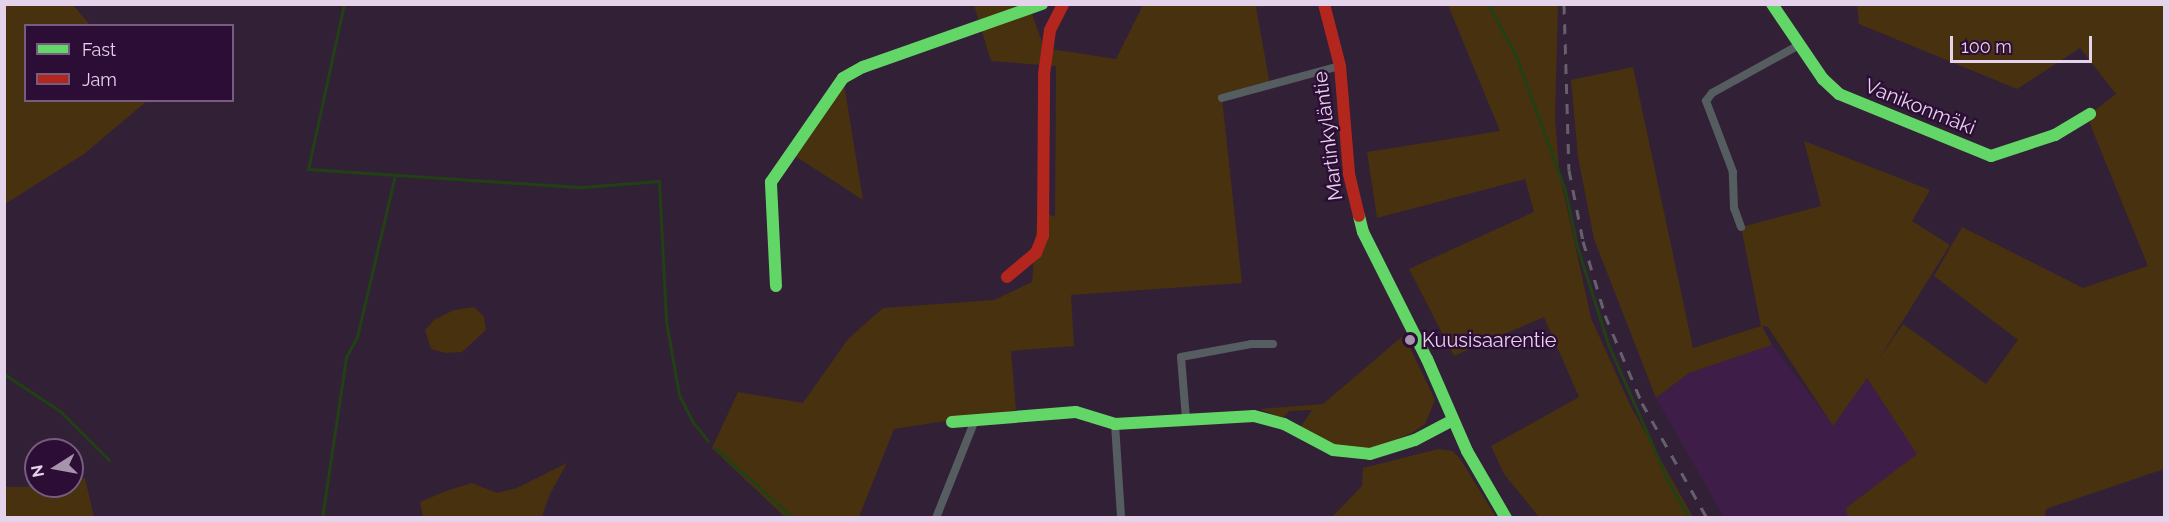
<!DOCTYPE html>
<html>
<head>
<meta charset="utf-8">
<style>
  body { margin:0 }
  #map { position:relative; width:2169px; height:522px; overflow:hidden; background:#322037; font-family:Raleway,sans-serif }
  div>[style] { position:absolute }
  .built>* { inset:0; background:#3f1d49 }
  .green>* { inset:0; background:#48310f }
  .stream>* { height:3px; margin:-1.5px; padding:0 1.5px; transform-origin:1.5px; border-radius:1.5px; background:#214014 }
  .street>* { height:8px; margin:-4px; padding:0 4px; transform-origin:4px; border-radius:4px; background:#565d61 }
  .fast>* { height:12px; margin:-6px; padding:0 6px; transform-origin:6px; border-radius:6px; background:#63d668 }
  .jam>* { height:12px; margin:-6px; padding:0 6px; transform-origin:6px; border-radius:6px; background:#b3261e }
  .rail>* { height:3px; margin-top:-1.5px; transform-origin:0; background:repeating-linear-gradient(90deg,#65616c 0 10px,transparent 0 20px) }
  .dots>* { width:16px; height:16px; translate:-50% -50%; box-sizing:border-box; border:3px solid #2c0d35; border-radius:50% }
  span { translate:-50% -50%; white-space:nowrap; text-align:center; line-height:1.15; -webkit-text-stroke:4.5px #2c0d35; paint-order:stroke }
  .street-label { font-size:20px; color:#e5d2eb }
  .poi-label { font-size:20px; color:#e5d2eb }
  .left { translate:0 -50%; text-align:left }
  .frame { position:absolute; inset:0; border:6px solid #e5d2eb; pointer-events:none }
  .legend { position:absolute; left:24px; top:24px; width:210px; height:78px; box-sizing:border-box; background:#2c0d35; border:2px solid #765c7e; margin:0; padding:8px 10px; list-style:none; font-size:18px; color:#e5d2eb }
  .legend li { display:flex; align-items:center; gap:12px; height:30px }
  .legend b { width:30px; border:2px solid #765c7e }
  .north { position:absolute; left:24px; top:438px; width:60px; height:60px; box-sizing:border-box; background:#2c0d35; border:2px solid #765c7e; border-radius:50%; rotate:259deg; font-size:16px; font-weight:700; line-height:24px; text-align:center; color:#e5d2eb }
  .north::after { content:''; display:block; margin:auto; width:21px; height:27px; background:#a694ac; clip-path:polygon(50% 0,100% 100%,50% 72%,0 100%) }
  .scale { position:absolute; left:1950px; top:36px; width:142px; height:27px; box-sizing:border-box; border:3px solid #e5d2eb; border-top:0; padding-left:8px; font-size:18px; line-height:21px; white-space:nowrap; color:#e5d2eb; -webkit-text-stroke:4px #2c0d35; paint-order:stroke }
</style>
</head>
<body>
<div id="map">
  <div class="built">
    <i style="clip-path:polygon(1772px 345px,1833px 425px,1867px 378px,1918px 454px,1846px 508px,1848px 517px,1724px 517px,1656px 398px,1689px 373px)"></i>
  </div>
  <div class="green">
    <i style="clip-path:polygon(5px 4px,73px 5px,90px 25px,26px 26px,26px 100px,147px 101px,84px 154px,5px 204px)"></i>
    <i style="clip-path:polygon(974px 5px,1029px 5px,1044px 48px,1116px 59px,1143px 5px,1283px 5px,1256px 7px,1270px 85px,1222px 98px,1242px 283px,1071px 295px,1074px 346px,1011px 351px,1016px 410px,894px 429px,859px 517px,785px 517px,712px 448px,738px 392px,803px 403px,848px 339px,883px 308px,994px 300px,1032px 282px,1038px 210px,1055px 217px,1056px 66px,991px 61px)"></i>
    <i style="clip-path:polygon(1448px 5px,1558px 5px,1555px 117px,1559px 171px,1591px 318px,1631px 407px,1693px 517px,1539px 517px,1504px 474px,1491px 446px,1579px 397px,1544px 317px,1454px 356px,1409px 269px,1534px 212px,1525px 179px,1377px 218px,1367px 152px,1500px 131px)"></i>
    <i style="clip-path:polygon(1857px 5px,2164px 5px,2164px 469px,2046px 509px,2045px 517px,1848px 517px,1846px 508px,1917px 454px,1867px 378px,1833px 426px,1768px 327px,1762px 326px,1772px 345px,1689px 373px,1656px 398px,1594px 239px,1578px 157px,1571px 80px,1633px 67px,1693px 348px,1761px 326px,1741px 227px,1821px 206px,1804px 141px,1930px 190px,1912px 221px,1950px 245px,1877px 362px,1903px 324px,1986px 384px,2018px 340px,1934px 276px,1962px 227px,2083px 288px,2148px 266px,2090px 124px,2090px 114px,2116px 94px,2080px 48px,2017px 89px,1859px 24px)"></i>
    <i style="clip-path:polygon(843px 78px,863px 200px,792px 154px)"></i>
    <i style="clip-path:polygon(474px 307px,484px 317px,486px 330px,462px 352px,445px 353px,431px 349px,425px 330px,434px 320px,454px 310px)"></i>
    <i style="clip-path:polygon(1404px 335px,1435px 400px,1425px 424px,1412px 433px,1369px 450px,1338px 447px,1300px 428px,1312px 410px,1289px 411px,1283px 418px,1260px 409px,1323px 404px)"></i>
    <i style="clip-path:polygon(1438px 449px,1452px 451px,1459px 457px,1496px 517px,1332px 517px,1362px 486px,1363px 468px)"></i>
    <i style="clip-path:polygon(567px 463px,549px 496px,542px 517px,423px 517px,420px 502px,446px 491px,472px 483px,497px 493px,517px 488px)"></i>
    <i style="clip-path:polygon(85px 478px,94px 517px,5px 517px,5px 487px,72px 486px,72px 480px)"></i>
  </div>
  <div class="stream">
    <i style="left:344px;top:4px;width:169px;rotate:102.3deg"></i>
    <i style="left:308px;top:169px;width:275px;rotate:3.8deg"></i>
    <i style="left:582px;top:187px;width:77px;rotate:-4.5deg"></i>
    <i style="left:659px;top:181px;width:140px;rotate:87.1deg"></i>
    <i style="left:666px;top:321px;width:75px;rotate:80deg"></i>
    <i style="left:679px;top:395px;width:29px;rotate:63deg"></i>
    <i style="left:692px;top:421px;width:26px;rotate:51deg"></i>
    <i style="left:1488px;top:4px;width:59px;rotate:61.7deg"></i>
    <i style="left:1516px;top:56px;width:143px;rotate:69.9deg"></i>
    <i style="left:1565px;top:190px;width:57px;rotate:77.9deg"></i>
    <i style="left:1577px;top:246px;width:103px;rotate:72.4deg"></i>
    <i style="left:1608px;top:344px;width:152px;rotate:66.3deg"></i>
    <i style="left:1669px;top:483px;width:40px;rotate:60.3deg"></i>
    <i style="left:4px;top:374px;width:67px;rotate:33.5deg"></i>
    <i style="left:60px;top:411px;width:69px;rotate:45deg"></i>
    <i style="left:715px;top:448px;width:105px;rotate:41.9deg"></i>
    <i style="left:322px;top:518px;width:163px;rotate:-81.5deg"></i>
    <i style="left:346px;top:357px;width:23px;rotate:-61deg"></i>
    <i style="left:357px;top:337px;width:166px;rotate:-76.8deg"></i>
  </div>
  <div class="street">
    <i style="left:1222px;top:98px;width:122px;rotate:-15.2deg"></i>
    <i style="left:1741px;top:227px;width:20px;rotate:-110deg"></i>
    <i style="left:1734px;top:208px;width:36px;rotate:-92deg"></i>
    <i style="left:1733px;top:172px;width:76px;rotate:-110.8deg"></i>
    <i style="left:1706px;top:101px;width:10px;rotate:-53deg"></i>
    <i style="left:1712px;top:93px;width:99px;rotate:-28.9deg"></i>
    <i style="left:1186px;top:419px;width:62px;rotate:-94.6deg"></i>
    <i style="left:1181px;top:357px;width:71px;rotate:-10.5deg"></i>
    <i style="left:1251px;top:344px;width:22px"></i>
    <i style="left:1115px;top:424px;width:94px;rotate:86.3deg"></i>
    <i style="left:936px;top:518px;width:105px;rotate:-68.3deg"></i>
  </div>
  <div class="fast">
    <i style="left:1772px;top:4px;width:91px;rotate:55.8deg"></i>
    <i style="left:1823px;top:79px;width:22px;rotate:43deg"></i>
    <i style="left:1839px;top:94px;width:164px;rotate:22.2deg"></i>
    <i style="left:1991px;top:156px;width:67px;rotate:-18.2deg"></i>
    <i style="left:2055px;top:135px;width:41px;rotate:-31deg"></i>
    <i style="left:1359px;top:216px;width:16px;rotate:76deg"></i>
    <i style="left:1363px;top:232px;width:142px;rotate:63.3deg"></i>
    <i style="left:1427px;top:359px;width:100px;rotate:66.5deg"></i>
    <i style="left:1467px;top:451px;width:78px;rotate:59.8deg"></i>
    <i style="left:776px;top:286px;width:104px;rotate:-92.8deg"></i>
    <i style="left:771px;top:182px;width:126px;rotate:-55.3deg"></i>
    <i style="left:843px;top:78px;width:23px;rotate:-29deg"></i>
    <i style="left:863px;top:67px;width:190px;rotate:-19.4deg"></i>
    <i style="left:952px;top:422px;width:124px;rotate:-4.6deg"></i>
    <i style="left:1076px;top:412px;width:41px;rotate:17.1deg"></i>
    <i style="left:1115px;top:424px;width:139px;rotate:-3.3deg"></i>
    <i style="left:1254px;top:416px;width:31px;rotate:15deg"></i>
    <i style="left:1284px;top:424px;width:55px;rotate:28deg"></i>
    <i style="left:1333px;top:450px;width:37px;rotate:6deg"></i>
    <i style="left:1370px;top:454px;width:47px;rotate:-17.3deg"></i>
    <i style="left:1415px;top:440px;width:43px;rotate:-27.8deg"></i>
  </div>
  <div class="jam">
    <i style="left:1324px;top:4px;width:64px;rotate:75.5deg"></i>
    <i style="left:1340px;top:66px;width:108px;rotate:85.2deg"></i>
    <i style="left:1349px;top:174px;width:43px;rotate:76.6deg"></i>
    <i style="left:1007px;top:277px;width:38px;rotate:-40deg"></i>
    <i style="left:1036px;top:253px;width:18px;rotate:-68deg"></i>
    <i style="left:1043px;top:236px;width:162px;rotate:-89.6deg"></i>
    <i style="left:1044px;top:74px;width:44px;rotate:-82.2deg"></i>
    <i style="left:1050px;top:30px;width:29px;rotate:-63deg"></i>
  </div>
  <div class="rail">
    <i style="left:1564px;top:4px;width:166px;rotate:88.3deg"></i>
    <i style="left:1569px;top:170px;width:72px;rotate:78.8deg"></i>
    <i style="left:1583px;top:241px;width:77px;rotate:73.4deg"></i>
    <i style="left:1605px;top:315px;width:95px;rotate:67.2deg"></i>
    <i style="left:1642px;top:403px;width:132px;rotate:60.5deg"></i>
  </div>
  <div class="dots">
    <i style="left:1410px;top:340px;background:#a694ac"></i>
  </div>
  <div class="street-label">
    <span style="left:1920px;top:107px;rotate:22deg">Vanikonmäki</span>
    <span style="left:1328px;top:136px;rotate:-97deg">Martinkyläntie</span>
  </div>
  <div class="poi-label">
    <span class="left" style="left:1422px;top:340px">Kuusisaarentie</span>
  </div>
  <div class="frame"></div>
  <ul class="legend">
  <li><b style="height:8px;background:#63d668"></b>Fast</li>
  <li><b style="height:8px;background:#b3261e"></b>Jam</li>
  </ul>
  <div class="north">N</div>
  <div class="scale">100 m</div>
</div>
</body>
</html>
